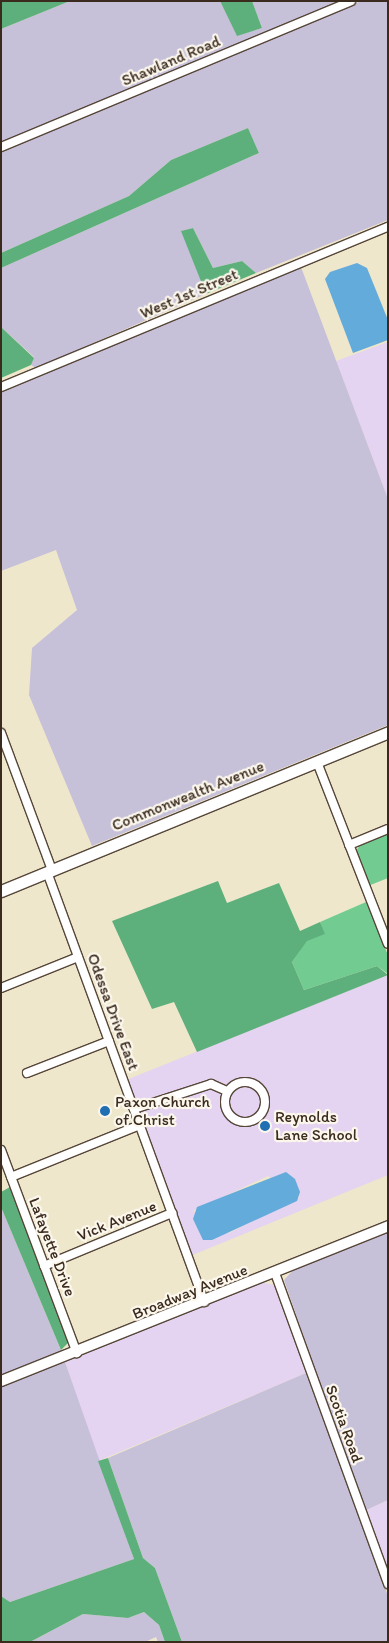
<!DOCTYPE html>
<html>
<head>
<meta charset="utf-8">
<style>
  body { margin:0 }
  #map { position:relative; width:389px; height:1643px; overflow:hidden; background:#efe7cc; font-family:Itim,sans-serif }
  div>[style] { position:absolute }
  .built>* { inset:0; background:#e4d3f1 }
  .industrial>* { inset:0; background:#c6c0d9 }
  .green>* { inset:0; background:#72cc92 }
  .forest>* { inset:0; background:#5db07c }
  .water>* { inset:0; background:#63abda }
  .roads { filter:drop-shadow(1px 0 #564638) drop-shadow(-1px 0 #564638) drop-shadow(0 1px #564638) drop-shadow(0 -1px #564638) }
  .minor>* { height:8px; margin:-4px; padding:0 4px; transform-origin:4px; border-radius:4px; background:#fff }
  .minor>.ring { margin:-4px; padding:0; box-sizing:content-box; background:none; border:8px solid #fff; border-radius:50% }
  .tertiary>* { height:10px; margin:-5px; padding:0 5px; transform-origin:5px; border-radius:5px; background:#fff }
  .secondary>* { height:11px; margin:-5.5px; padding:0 5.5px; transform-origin:5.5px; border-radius:5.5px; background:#fff }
  .dots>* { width:14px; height:14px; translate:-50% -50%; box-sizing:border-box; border:2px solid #fbf7ec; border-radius:50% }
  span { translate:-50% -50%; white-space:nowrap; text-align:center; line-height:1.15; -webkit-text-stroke:4.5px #fbf7ec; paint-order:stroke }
  .street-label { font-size:16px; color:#3b2a1e }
  .poi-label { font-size:16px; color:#3b2a1e }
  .left { translate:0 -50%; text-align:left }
  .frame { position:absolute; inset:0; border:2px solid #3b2a1e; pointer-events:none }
</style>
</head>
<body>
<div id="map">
  <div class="built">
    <i style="clip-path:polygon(388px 342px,388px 499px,336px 361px)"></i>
    <i style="clip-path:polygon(evenodd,388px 975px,388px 1175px,190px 1256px,126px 1080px,388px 975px,268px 1176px,300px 1197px,229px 1233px,193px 1211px,268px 1176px)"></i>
    <i style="clip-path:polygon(261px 1282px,274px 1285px,306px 1373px,98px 1461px,65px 1362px)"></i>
    <i style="clip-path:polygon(388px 1500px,388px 1574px,364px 1511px)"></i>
  </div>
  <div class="industrial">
    <i style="clip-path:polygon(70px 1px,220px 1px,237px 35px,262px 28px,252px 1px,340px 1px,1px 142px,1px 29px)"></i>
    <i style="clip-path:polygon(361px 1px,388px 1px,388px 220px,256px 273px,242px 261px,213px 268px,193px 228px,182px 231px,206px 294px,36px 368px,31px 365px,34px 357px,1px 327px,1px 268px,259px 153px,248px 128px,171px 160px,129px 196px,1px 253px,1px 152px)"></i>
    <i style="clip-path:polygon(301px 267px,388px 499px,388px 725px,92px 846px,29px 695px,32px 648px,77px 610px,56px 550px,1px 571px,1px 392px)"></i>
    <i style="clip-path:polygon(1px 1207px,63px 1355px,1px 1378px)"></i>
    <i style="clip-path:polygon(388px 1230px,388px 1500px,364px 1511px,284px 1280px,295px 1268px)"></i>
    <i style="clip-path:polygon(65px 1362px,134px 1559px,10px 1602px,1px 1596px,1px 1386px)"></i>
    <i style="clip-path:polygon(306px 1373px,388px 1596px,388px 1642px,182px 1642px,155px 1568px,143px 1558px,108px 1458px)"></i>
    <i style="clip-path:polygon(144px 1612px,159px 1625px,165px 1642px,158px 1642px,156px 1637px,145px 1642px,30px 1642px,83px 1614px,128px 1618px)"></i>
  </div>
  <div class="green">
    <i style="clip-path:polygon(388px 833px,388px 878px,368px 886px,355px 852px,361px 844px)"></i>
    <i style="clip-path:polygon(366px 902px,388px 955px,388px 974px,377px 966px,304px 990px,292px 962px,307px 940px,324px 934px,320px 922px)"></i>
  </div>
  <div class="forest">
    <i style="clip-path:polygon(1px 1px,70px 1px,1px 29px)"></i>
    <i style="clip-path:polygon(220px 1px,252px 1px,262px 28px,237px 36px)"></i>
    <i style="clip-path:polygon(248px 128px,259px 153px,1px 268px,1px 253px,129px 196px,171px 160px)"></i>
    <i style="clip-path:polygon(193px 228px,213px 268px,242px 261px,256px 273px,206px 294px,181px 231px)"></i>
    <i style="clip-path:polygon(1px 327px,34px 358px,31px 365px,1px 378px)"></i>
    <i style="clip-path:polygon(218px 881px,227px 903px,279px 883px,300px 931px,320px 922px,325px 934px,307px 941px,292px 962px,304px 990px,377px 966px,388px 975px,197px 1052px,174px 1002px,152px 1009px,112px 921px)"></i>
    <i style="clip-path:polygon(10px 1187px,70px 1341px,61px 1350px,1px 1207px,1px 1192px)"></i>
    <i style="clip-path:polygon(108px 1458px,143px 1558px,155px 1568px,182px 1642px,165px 1642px,159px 1625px,144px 1612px,128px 1618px,83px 1614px,30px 1642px,1px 1642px,1px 1596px,10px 1602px,134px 1559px,98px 1461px)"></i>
  </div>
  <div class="water">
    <i style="clip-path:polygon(357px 263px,367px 268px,388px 320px,388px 340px,353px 353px,325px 279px,330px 272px)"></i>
    <i style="clip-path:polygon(286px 1172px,295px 1179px,300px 1192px,297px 1201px,212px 1240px,203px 1240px,193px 1219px,197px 1207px)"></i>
  </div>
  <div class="roads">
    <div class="minor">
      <i style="left:1px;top:147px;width:379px;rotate:-22.6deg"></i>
      <i style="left:1px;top:387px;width:419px;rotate:-22.5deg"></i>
      <i style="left:1px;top:733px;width:146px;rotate:69.6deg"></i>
      <i style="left:317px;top:762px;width:195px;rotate:68.7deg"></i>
      <i style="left:349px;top:845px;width:42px;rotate:-22.3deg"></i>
      <i style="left:47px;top:872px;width:458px;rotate:69.9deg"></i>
      <i style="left:1px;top:988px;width:83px;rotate:-21.9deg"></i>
      <i style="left:27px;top:1073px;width:88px;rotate:-21.3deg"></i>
      <i class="ring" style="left:225px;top:1082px;width:32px;height:32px"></i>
      <i style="left:134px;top:1109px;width:81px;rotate:-18deg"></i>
      <i style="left:211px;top:1084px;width:17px;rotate:24deg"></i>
      <i style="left:1px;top:1150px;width:217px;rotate:69.5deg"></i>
      <i style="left:11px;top:1177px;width:139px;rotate:-22deg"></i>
      <i style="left:44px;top:1266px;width:139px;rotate:-22.5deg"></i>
      <i style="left:275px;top:1273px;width:331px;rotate:70deg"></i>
    </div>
    <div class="tertiary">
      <i style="left:1px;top:1381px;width:417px;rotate:-21.8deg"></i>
    </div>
    <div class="secondary">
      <i style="left:1px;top:891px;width:418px;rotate:-22.3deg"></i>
    </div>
  </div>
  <div class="dots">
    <i style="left:105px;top:1111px;background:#1f6fb2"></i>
    <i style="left:265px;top:1126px;background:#1f6fb2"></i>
  </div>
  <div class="street-label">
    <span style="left:171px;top:61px;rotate:-23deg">Shawland Road</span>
    <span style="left:189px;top:294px;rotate:-23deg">West 1st Street</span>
    <span style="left:188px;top:796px;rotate:-22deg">Commonwealth Avenue</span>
    <span style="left:113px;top:1012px;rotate:70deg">Odessa Drive East</span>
    <span style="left:117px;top:1221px;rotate:-22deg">Vick Avenue</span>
    <span style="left:52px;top:1247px;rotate:69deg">Lafayette Drive</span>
    <span style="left:190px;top:1292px;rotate:-22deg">Broadway Avenue</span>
    <span style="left:344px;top:1424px;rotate:70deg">Scotia Road</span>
  </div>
  <div class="poi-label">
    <span class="left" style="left:115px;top:1111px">Paxon Church<br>of Christ</span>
    <span class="left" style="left:275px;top:1126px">Reynolds<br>Lane School</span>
  </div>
  <div class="frame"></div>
</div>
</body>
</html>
